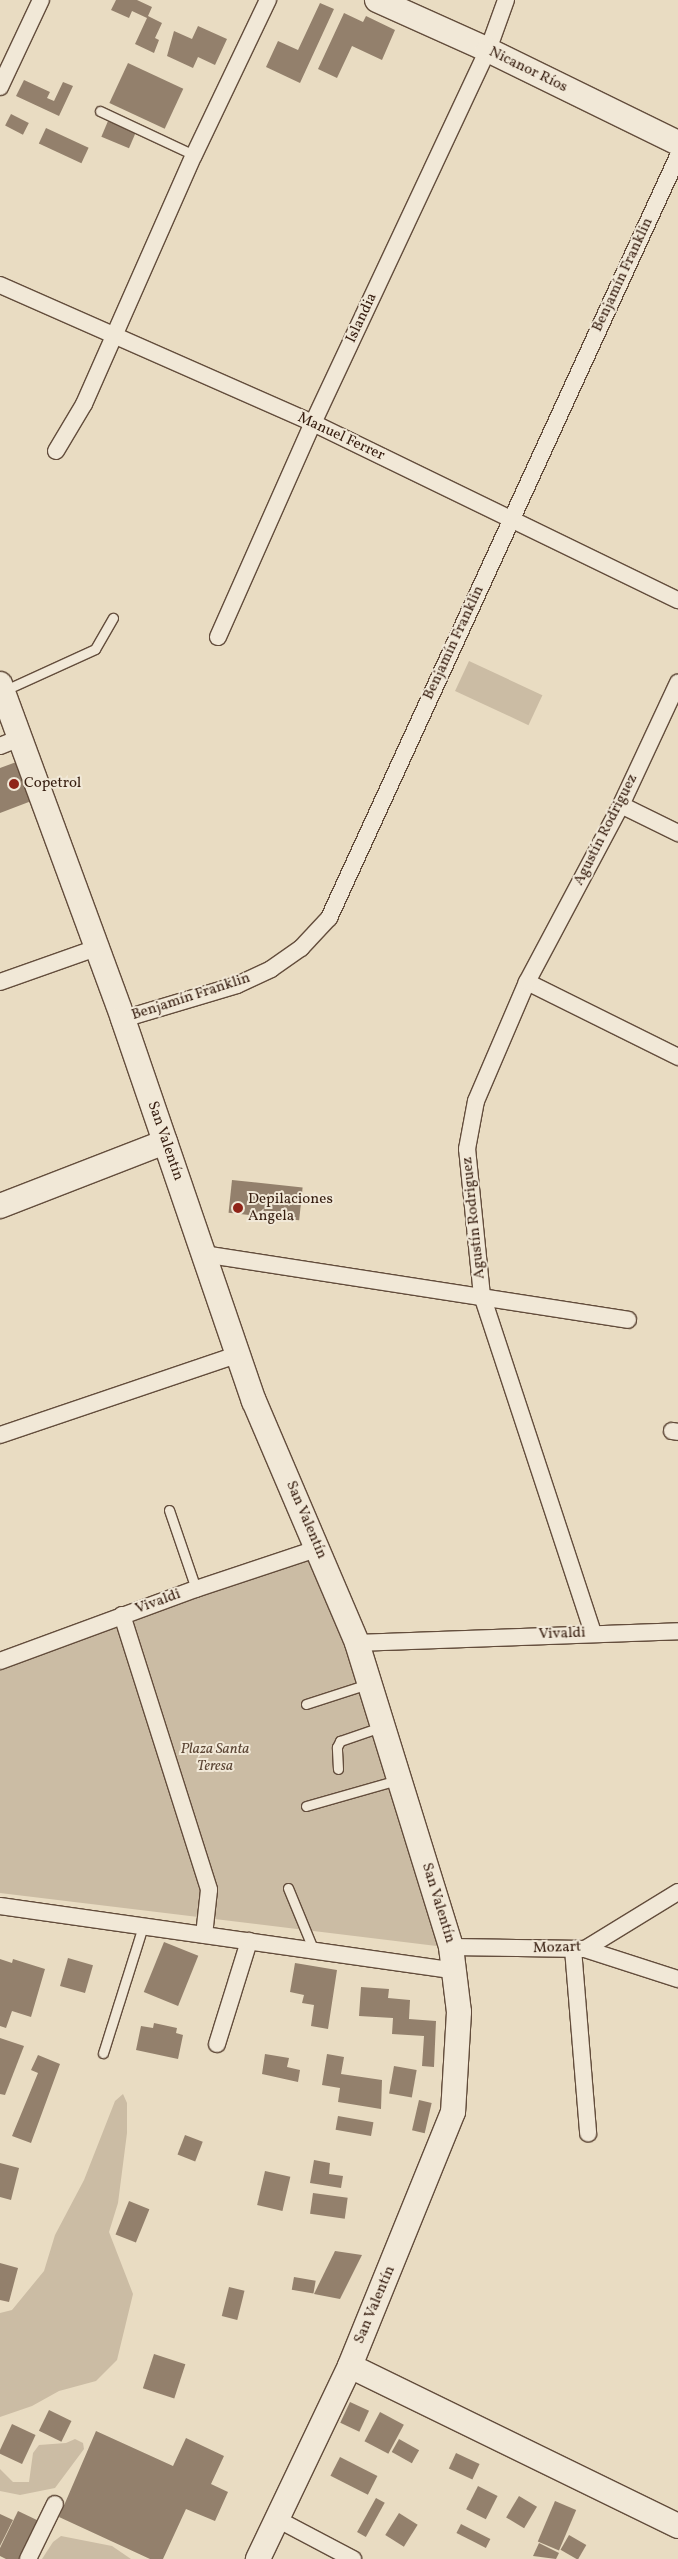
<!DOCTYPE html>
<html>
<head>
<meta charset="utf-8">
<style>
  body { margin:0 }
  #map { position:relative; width:678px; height:2559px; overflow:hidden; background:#e9dcc2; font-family:Vollkorn,serif }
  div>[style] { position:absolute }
  .green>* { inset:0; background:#cbbca4; transform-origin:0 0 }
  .building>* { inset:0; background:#93806c; transform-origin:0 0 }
  .roads { filter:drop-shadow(1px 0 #634d3c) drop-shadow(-1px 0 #634d3c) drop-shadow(0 1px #634d3c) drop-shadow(0 -1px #634d3c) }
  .lane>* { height:9px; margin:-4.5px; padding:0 4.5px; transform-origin:4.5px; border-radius:4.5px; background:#f1e8d7 }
  .street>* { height:16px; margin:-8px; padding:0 8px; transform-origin:8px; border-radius:8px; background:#f1e8d7 }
  .secondary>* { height:24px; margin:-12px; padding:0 12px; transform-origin:12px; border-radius:12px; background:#f1e8d7 }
  .dots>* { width:14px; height:14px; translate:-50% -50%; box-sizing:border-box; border:2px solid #f1e8d7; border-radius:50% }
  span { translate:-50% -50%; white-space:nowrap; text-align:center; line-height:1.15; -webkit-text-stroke:4px #f1e8d7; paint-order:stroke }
  .street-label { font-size:15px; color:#361d0f }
  .poi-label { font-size:15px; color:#361d0f }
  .left { translate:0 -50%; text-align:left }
  .park-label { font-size:15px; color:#5b4534; font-style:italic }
</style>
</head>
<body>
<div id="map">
  <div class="green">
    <i style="left:469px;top:661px;width:81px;height:33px;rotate:25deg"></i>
    <i style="clip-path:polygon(311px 1551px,453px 1948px,0 1893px,0 1666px)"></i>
    <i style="clip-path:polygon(123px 2094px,127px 2103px,127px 2133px,118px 2203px,109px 2232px,133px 2294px,117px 2360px,96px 2381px,59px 2391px,32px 2406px,0 2417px,0 2313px,12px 2310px,44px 2271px,55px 2235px,84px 2180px,115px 2101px)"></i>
    <i style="clip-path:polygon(75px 2439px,83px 2443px,84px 2449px,55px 2488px,20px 2495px,0 2491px,0 2469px,13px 2482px,29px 2482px,33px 2453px,39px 2445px,66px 2443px)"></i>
    <i style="clip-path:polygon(61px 2536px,112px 2546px,131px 2559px,42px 2559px,53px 2542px)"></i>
  </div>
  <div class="building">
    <i style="clip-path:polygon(116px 0,137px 0,152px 7px,148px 16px,162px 23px,155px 38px,159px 40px,154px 53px,135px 44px,147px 18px,132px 11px,129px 18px,111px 10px)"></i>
    <i style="clip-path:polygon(320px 3px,334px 9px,300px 83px,266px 67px,278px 41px,298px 50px)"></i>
    <i style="clip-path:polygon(344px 13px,363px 22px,366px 16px,395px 30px,382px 60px,352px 46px,337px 78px,318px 69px)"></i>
    <i style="clip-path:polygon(198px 26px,227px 39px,215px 65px,198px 57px,193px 68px,167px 56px,174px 31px,192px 39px)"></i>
    <i style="left:128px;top:63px;width:61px;height:44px;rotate:25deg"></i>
    <i style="clip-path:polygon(24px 80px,50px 92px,47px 98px,54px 101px,63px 82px,73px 86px,59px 116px,16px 96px)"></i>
    <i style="left:11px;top:114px;width:20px;height:13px;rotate:27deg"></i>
    <i style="left:108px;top:121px;width:30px;height:17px;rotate:23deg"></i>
    <i style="left:46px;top:128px;width:47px;height:17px;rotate:25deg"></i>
    <i style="clip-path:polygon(19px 761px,34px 800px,0 813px,0 768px)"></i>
    <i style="left:232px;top:1180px;width:71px;height:33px;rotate:6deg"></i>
    <i style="left:164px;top:1942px;width:37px;height:54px;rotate:22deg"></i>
    <i style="left:68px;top:1958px;width:26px;height:29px;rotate:16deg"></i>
    <i style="clip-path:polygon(0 1959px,12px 1963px,13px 1959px,45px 1969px,31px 2017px,12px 2011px,6px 2028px,0 2026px)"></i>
    <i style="clip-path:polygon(295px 1963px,337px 1970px,328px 2029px,311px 2026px,314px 2005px,302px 2003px,304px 1995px,290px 1992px)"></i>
    <i style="clip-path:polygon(361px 1987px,389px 1989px,388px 1998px,410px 2000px,409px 2019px,436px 2021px,434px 2067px,422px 2066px,424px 2036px,392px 2034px,393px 2018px,359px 2016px)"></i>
    <i style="clip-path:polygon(154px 2023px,177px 2028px,176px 2033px,183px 2035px,178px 2059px,136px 2050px,141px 2026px,153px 2028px)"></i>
    <i style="clip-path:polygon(0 2038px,24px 2046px,5px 2095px,0 2094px)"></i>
    <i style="clip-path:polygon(265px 2054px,289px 2058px,287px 2067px,300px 2070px,298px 2082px,262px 2074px)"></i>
    <i style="clip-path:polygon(327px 2054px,344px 2057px,341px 2074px,382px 2080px,381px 2109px,338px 2102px,340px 2088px,322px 2085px)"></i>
    <i style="clip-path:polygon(38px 2055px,60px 2064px,31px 2143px,12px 2136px,38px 2073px,31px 2070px)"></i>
    <i style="left:394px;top:2066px;width:23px;height:28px;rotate:10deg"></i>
    <i style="left:419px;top:2100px;width:13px;height:31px;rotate:13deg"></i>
    <i style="left:338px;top:2116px;width:36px;height:14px;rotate:10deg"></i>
    <i style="left:185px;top:2135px;width:19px;height:21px;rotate:21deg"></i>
    <i style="clip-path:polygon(314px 2160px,330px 2163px,329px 2174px,343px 2176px,341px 2188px,310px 2183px)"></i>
    <i style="clip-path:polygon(0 2163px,19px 2168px,11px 2200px,0 2197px)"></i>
    <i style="left:265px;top:2171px;width:26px;height:35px;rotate:13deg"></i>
    <i style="left:313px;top:2193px;width:35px;height:21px;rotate:8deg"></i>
    <i style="left:129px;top:2201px;width:22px;height:36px;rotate:22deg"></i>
    <i style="clip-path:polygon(335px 2251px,362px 2255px,340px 2299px,314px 2294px)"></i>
    <i style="clip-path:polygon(0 2263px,18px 2268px,9px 2302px,0 2300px)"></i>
    <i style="left:294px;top:2277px;width:22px;height:13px;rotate:10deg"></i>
    <i style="left:229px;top:2287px;width:16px;height:30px;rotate:14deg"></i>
    <i style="left:154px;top:2354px;width:33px;height:36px;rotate:18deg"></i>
    <i style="left:350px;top:2402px;width:21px;height:23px;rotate:25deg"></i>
    <i style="left:49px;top:2410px;width:25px;height:23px;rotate:26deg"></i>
    <i style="left:380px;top:2412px;width:27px;height:33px;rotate:28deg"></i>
    <i style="left:12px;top:2424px;width:26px;height:32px;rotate:25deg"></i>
    <i style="clip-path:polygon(96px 2431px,173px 2466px,186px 2438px,224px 2456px,211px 2484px,228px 2492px,215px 2521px,186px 2509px,163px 2559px,150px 2559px,59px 2517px)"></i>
    <i style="left:399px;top:2439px;width:23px;height:15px;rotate:29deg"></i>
    <i style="left:456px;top:2453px;width:26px;height:17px;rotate:25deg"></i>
    <i style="left:340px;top:2457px;width:42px;height:21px;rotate:27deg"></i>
    <i style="left:478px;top:2486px;width:22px;height:26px;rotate:27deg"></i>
    <i style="left:519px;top:2496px;width:21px;height:25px;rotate:31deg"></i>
    <i style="left:376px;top:2498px;width:10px;height:39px;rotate:29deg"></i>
    <i style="left:555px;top:2501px;width:23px;height:44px;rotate:23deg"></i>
    <i style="clip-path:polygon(18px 2511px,39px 2521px,21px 2559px,6px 2559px,0 2556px,0 2548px)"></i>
    <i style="left:399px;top:2513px;width:22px;height:26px;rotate:32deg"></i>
    <i style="clip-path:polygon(0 2514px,13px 2520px,0 2546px)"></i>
    <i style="left:461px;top:2524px;width:33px;height:10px;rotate:27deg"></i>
    <i style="left:569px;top:2535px;width:20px;height:17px;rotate:30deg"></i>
    <i style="clip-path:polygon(539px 2543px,559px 2553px,556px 2559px,533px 2556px)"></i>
  </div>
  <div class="roads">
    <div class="lane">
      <i style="left:100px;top:111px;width:104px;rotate:25.1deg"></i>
      <i style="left:3px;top:691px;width:101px;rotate:-24.5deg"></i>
      <i style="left:95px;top:649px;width:36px;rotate:-60deg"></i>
      <i style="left:169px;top:1510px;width:83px;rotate:71.1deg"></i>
      <i style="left:306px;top:1704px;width:65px;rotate:-17.9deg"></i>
      <i style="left:338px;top:1769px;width:22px;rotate:-93deg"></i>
      <i style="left:337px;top:1747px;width:7px;rotate:-63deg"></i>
      <i style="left:340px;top:1741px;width:43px;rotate:-18.9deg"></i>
      <i style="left:306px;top:1806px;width:95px;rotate:-15.9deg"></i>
      <i style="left:288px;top:1888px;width:68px;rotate:67.6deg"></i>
      <i style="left:103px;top:2053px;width:133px;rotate:-72.5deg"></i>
    </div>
    <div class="street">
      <i style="left:0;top:87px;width:96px;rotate:-64.8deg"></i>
      <i style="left:0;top:285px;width:342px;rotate:23.8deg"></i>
      <i style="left:313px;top:423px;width:406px;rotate:25.9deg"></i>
      <i style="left:56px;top:451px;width:55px;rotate:-59.2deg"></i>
      <i style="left:84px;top:404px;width:272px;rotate:-66.2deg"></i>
      <i style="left:194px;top:155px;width:172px;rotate:-64.5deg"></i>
      <i style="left:218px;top:637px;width:234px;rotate:-66.1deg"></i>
      <i style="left:313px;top:423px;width:412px;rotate:-64.9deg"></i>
      <i style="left:488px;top:50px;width:53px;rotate:-70.2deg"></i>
      <i style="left:0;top:746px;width:22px;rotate:-22deg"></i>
      <i style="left:621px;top:805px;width:64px;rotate:26.2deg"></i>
      <i style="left:0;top:982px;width:102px;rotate:-19.5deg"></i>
      <i style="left:527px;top:982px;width:169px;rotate:26.4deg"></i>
      <i style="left:123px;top:1019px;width:119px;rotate:-16.6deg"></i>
      <i style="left:237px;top:985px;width:38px;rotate:-25deg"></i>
      <i style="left:271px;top:969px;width:37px;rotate:-35deg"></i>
      <i style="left:301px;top:948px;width:41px;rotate:-47deg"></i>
      <i style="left:329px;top:918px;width:838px;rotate:-65.39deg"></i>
      <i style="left:203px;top:1254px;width:430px;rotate:8.8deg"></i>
      <i style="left:672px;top:1431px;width:6px;rotate:9deg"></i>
      <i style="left:0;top:1435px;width:252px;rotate:-18.7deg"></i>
      <i style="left:122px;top:1615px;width:288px;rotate:72.4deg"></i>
      <i style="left:209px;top:1890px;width:45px;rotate:96.3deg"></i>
      <i style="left:593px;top:1633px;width:355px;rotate:-108.2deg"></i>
      <i style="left:482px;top:1296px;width:148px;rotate:-95.8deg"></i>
      <i style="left:467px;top:1149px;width:49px;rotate:-79.4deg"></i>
      <i style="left:476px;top:1101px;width:129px;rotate:-66.8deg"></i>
      <i style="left:527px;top:982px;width:200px;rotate:-62deg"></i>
      <i style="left:621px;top:805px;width:135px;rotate:-65deg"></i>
      <i style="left:357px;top:1643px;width:321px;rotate:-2.1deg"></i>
      <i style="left:0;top:1661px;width:209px;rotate:-20.2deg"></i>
      <i style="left:196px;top:1589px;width:130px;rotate:-18.4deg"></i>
      <i style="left:0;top:1906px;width:459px;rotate:8.1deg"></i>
      <i style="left:451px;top:1947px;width:134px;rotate:0.9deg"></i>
      <i style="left:585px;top:1949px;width:109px;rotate:-31.5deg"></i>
      <i style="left:573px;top:1949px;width:185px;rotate:85.3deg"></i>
      <i style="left:585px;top:1949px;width:98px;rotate:17.9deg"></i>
      <i style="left:217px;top:2044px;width:108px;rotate:-72.7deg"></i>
      <i style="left:277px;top:2519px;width:86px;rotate:27.8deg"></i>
      <i style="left:28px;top:2559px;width:61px;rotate:-63.9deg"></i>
    </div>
    <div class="secondary">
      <i style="left:377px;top:0;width:122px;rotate:24.2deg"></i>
      <i style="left:488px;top:50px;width:212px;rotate:26.1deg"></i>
      <i style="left:0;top:684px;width:357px;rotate:69.8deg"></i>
      <i style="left:123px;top:1019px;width:404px;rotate:71.1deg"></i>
      <i style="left:254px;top:1401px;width:263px;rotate:66.9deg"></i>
      <i style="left:357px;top:1643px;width:318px;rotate:72.8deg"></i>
      <i style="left:451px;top:1947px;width:65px;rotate:83deg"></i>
      <i style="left:459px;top:2012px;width:100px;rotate:93.4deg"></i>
      <i style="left:453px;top:2112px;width:274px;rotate:112.1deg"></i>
      <i style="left:350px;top:2366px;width:214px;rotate:115.5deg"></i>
      <i style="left:0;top:1206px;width:177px;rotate:-21.2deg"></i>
      <i style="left:350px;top:2366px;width:365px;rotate:26deg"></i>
    </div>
  </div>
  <div class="dots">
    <i style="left:14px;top:784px;background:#8f2418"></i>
    <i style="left:238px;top:1208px;background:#8f2418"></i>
  </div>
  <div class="street-label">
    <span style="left:528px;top:70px;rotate:26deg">Nicanor Ríos</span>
    <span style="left:623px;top:275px;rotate:-65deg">Benjamín Franklin</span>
    <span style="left:362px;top:318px;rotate:-65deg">Islandia</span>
    <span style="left:341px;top:437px;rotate:25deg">Manuel Ferrer</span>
    <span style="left:454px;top:643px;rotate:-65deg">Benjamín Franklin</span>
    <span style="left:606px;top:830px;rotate:-63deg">Agustín Rodriguez</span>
    <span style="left:191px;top:997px;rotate:-18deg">Benjamín Franklin</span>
    <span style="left:165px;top:1141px;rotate:71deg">San Valentín</span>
    <span style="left:474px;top:1218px;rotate:-96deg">Agustín Rodriguez</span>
    <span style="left:306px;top:1520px;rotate:67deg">San Valentín</span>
    <span style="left:158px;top:1602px;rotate:-20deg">Vivaldi</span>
    <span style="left:562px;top:1634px;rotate:-2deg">Vivaldi</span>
    <span style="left:438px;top:1903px;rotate:73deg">San Valentín</span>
    <span style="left:557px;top:1948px;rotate:-2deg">Mozart</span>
    <span style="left:375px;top:2305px;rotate:-67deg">San Valentín</span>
  </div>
  <div class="poi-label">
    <span class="left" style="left:24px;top:784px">Copetrol</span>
    <span class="left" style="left:248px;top:1208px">Depilaciones<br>Angela</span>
  </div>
  <div class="park-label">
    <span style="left:215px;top:1758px">Plaza Santa<br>Teresa</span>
  </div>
</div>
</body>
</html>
